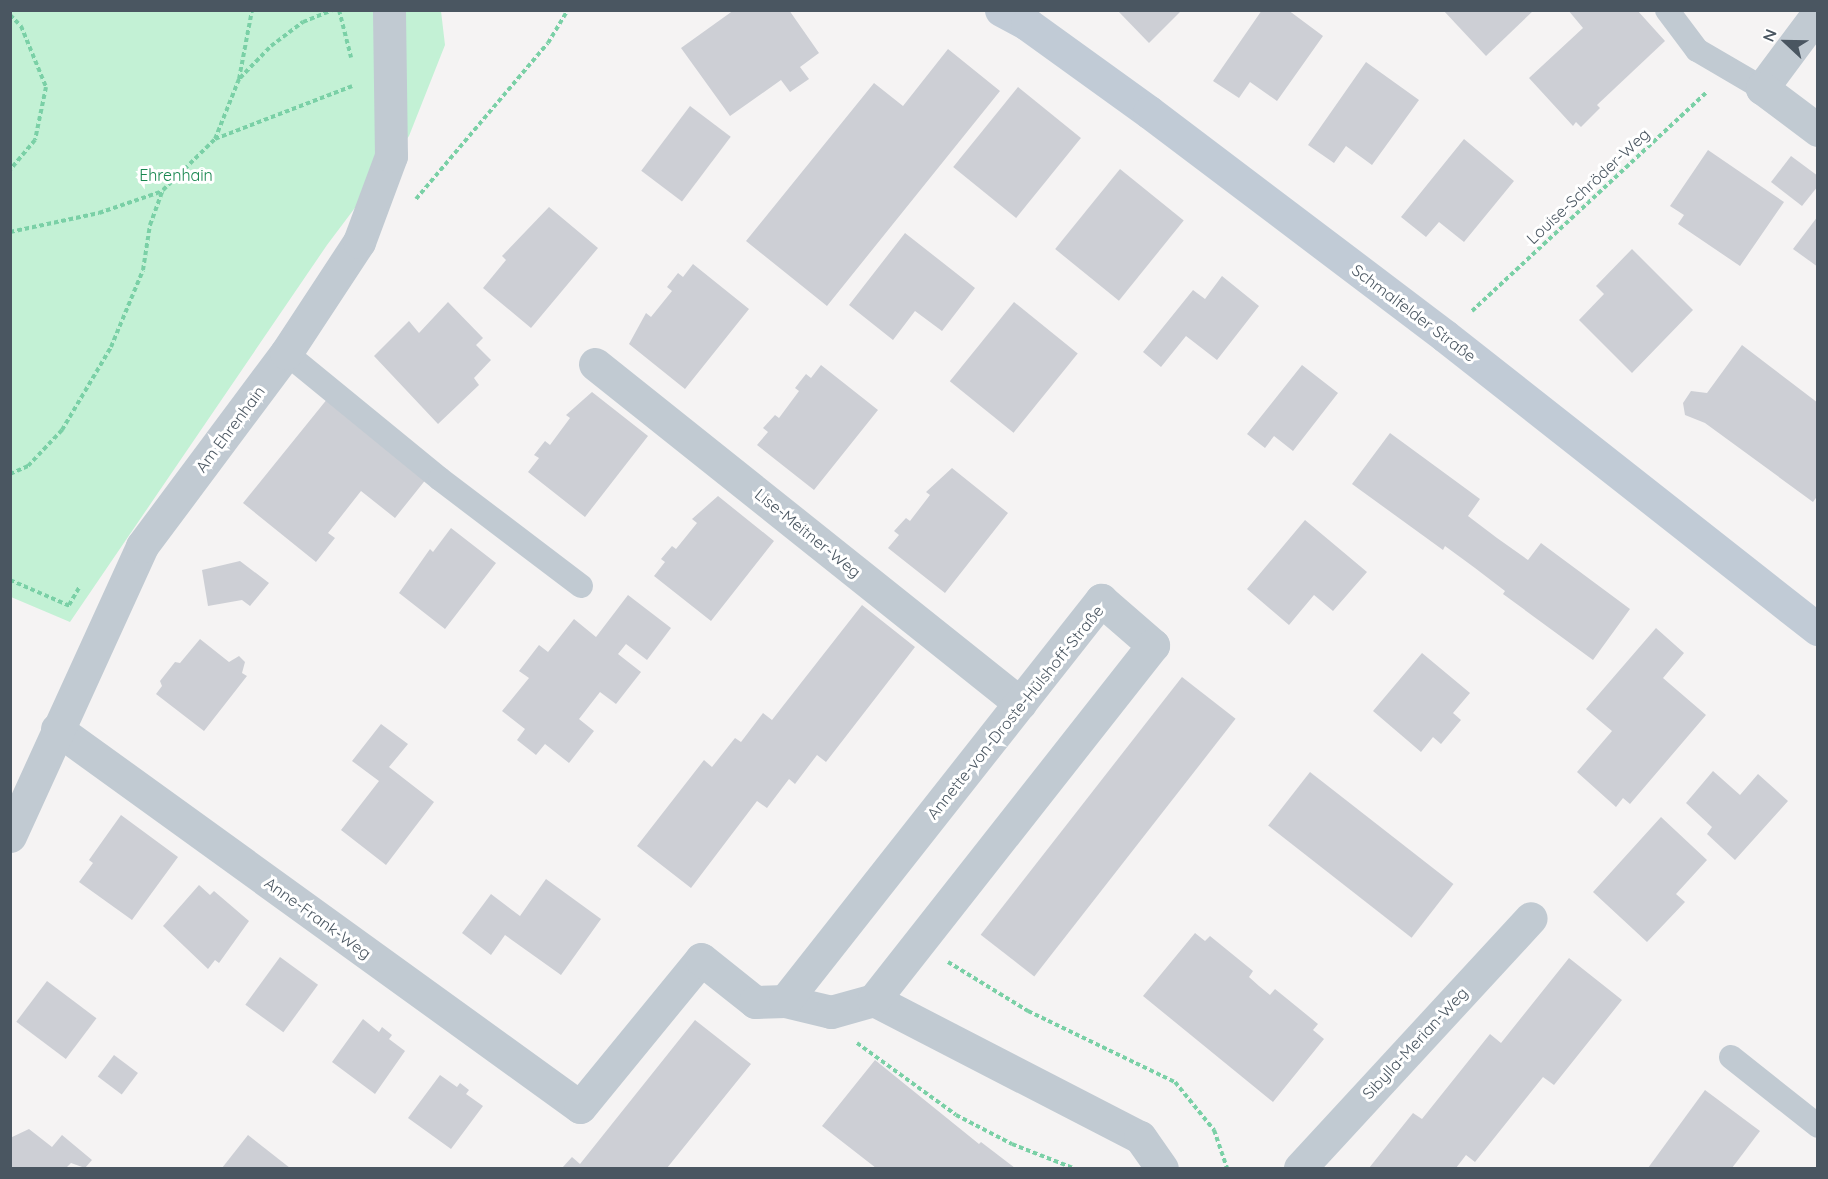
<!DOCTYPE html>
<html>
<head>
<meta charset="utf-8">
<style>
  body { margin:0 }
  #map { position:relative; width:1828px; height:1179px; overflow:hidden; background:#f5f3f3; font-family:Quicksand,sans-serif }
  div>[style] { position:absolute }
  .green>* { inset:0; background:#c3f1d5 }
  .building>* { inset:0; background:#cdcfd5; transform-origin:0 0 }
  .path>* { height:4px; margin-top:-2px; transform-origin:0; background:repeating-linear-gradient(90deg,#7ad0a6 0 4.5px,transparent 0 7.5px) }
  .service>* { height:24px; margin:-12px; padding:0 12px; transform-origin:12px; border-radius:12px; background:#c1cad2 }
  .minor>* { height:33px; margin:-16.5px; padding:0 16.5px; transform-origin:16.5px; border-radius:16.5px; background:#c1cad2 }
  .secondary>* { height:33px; margin:-16.5px; padding:0 16.5px; transform-origin:16.5px; border-radius:16.5px; background:#c1cbd6 }
  span { translate:-50% -50%; white-space:nowrap; text-align:center; line-height:1.15; -webkit-text-stroke:6px #fff; paint-order:stroke }
  .park-label { font-size:16px; color:#17864f }
  .street-label { font-size:16px; color:#4a5661 }
  .frame { position:absolute; inset:0; border:12px solid #4a5661; pointer-events:none }
  .north { position:absolute; left:1756px; top:12px; width:60px; height:60px; -webkit-text-stroke:4px #fff; paint-order:stroke; rotate:292deg; font-size:16px; font-weight:700; line-height:24px; text-align:center; color:#4a5661 }
  .north::after { content:''; display:block; margin:auto; width:21px; height:27px; background:#4a5661; clip-path:polygon(50% 0,100% 100%,50% 72%,0 100%) }
</style>
</head>
<body>
<div id="map">
  <div class="green">
    <i style="clip-path:polygon(11px 11px,441px 11px,445px 45px,409px 136px,327px 245px,70px 622px,11px 597px)"></i>
  </div>
  <div class="building">
    <i style="clip-path:polygon(734px 10px,789px 10px,819px 53px,800px 67px,809px 79px,790px 92px,781px 80px,730px 116px,681px 48px)"></i>
    <i style="clip-path:polygon(1117px 10px,1182px 10px,1149px 43px)"></i>
    <i style="clip-path:polygon(1262px 10px,1288px 10px,1323px 36px,1277px 101px,1250px 82px,1239px 98px,1213px 81px)"></i>
    <i style="clip-path:polygon(1443px 10px,1534px 10px,1486px 56px)"></i>
    <i style="clip-path:polygon(1568px 10px,1637px 10px,1665px 41px,1597px 105px,1600px 108px,1581px 127px,1576px 122px,1573px 126px,1529px 78px,1583px 28px)"></i>
    <i style="clip-path:polygon(948px 49px,1000px 91px,827px 306px,746px 241px,874px 83px,903px 106px)"></i>
    <i style="clip-path:polygon(1366px 62px,1419px 100px,1372px 165px,1346px 146px,1334px 163px,1308px 145px)"></i>
    <i style="left:1018px;top:87px;width:81px;height:103px;rotate:39deg"></i>
    <i style="left:690px;top:106px;width:51px;height:81px;rotate:37deg"></i>
    <i style="clip-path:polygon(1464px 139px,1514px 181px,1464px 242px,1439px 222px,1426px 237px,1401px 217px)"></i>
    <i style="clip-path:polygon(1708px 150px,1784px 202px,1740px 266px,1678px 224px,1684px 215px,1670px 206px)"></i>
    <i style="clip-path:polygon(1791px 156px,1818px 176px,1818px 186px,1802px 206px,1771px 182px)"></i>
    <i style="left:1120px;top:169px;width:82px;height:103px;rotate:39deg"></i>
    <i style="clip-path:polygon(549px 207px,598px 248px,531px 328px,483px 288px,506px 260px,502px 256px)"></i>
    <i style="clip-path:polygon(1818px 216px,1818px 267px,1793px 249px)"></i>
    <i style="clip-path:polygon(905px 233px,975px 288px,942px 331px,915px 311px,893px 340px,849px 305px)"></i>
    <i style="clip-path:polygon(1632px 249px,1693px 310px,1632px 373px,1579px 320px,1604px 294px,1596px 286px)"></i>
    <i style="clip-path:polygon(693px 264px,749px 309px,685px 389px,629px 344px,646px 313px,651px 317px,672px 291px,667px 287px,678px 273px,683px 277px)"></i>
    <i style="clip-path:polygon(1222px 276px,1259px 306px,1217px 360px,1186px 336px,1161px 367px,1143px 352px,1193px 290px,1205px 299px)"></i>
    <i style="clip-path:polygon(448px 302px,483px 338px,476px 345px,491px 360px,474px 378px,479px 385px,438px 424px,374px 356px,409px 321px,419px 333px)"></i>
    <i style="left:1014px;top:302px;width:82px;height:102px;rotate:39deg"></i>
    <i style="clip-path:polygon(1742px 345px,1818px 403px,1818px 495px,1813px 502px,1705px 423px,1685px 415px,1683px 403px,1691px 391px,1707px 393px)"></i>
    <i style="clip-path:polygon(821px 365px,878px 410px,814px 490px,757px 445px,768px 432px,763px 428px,775px 415px,779px 418px,799px 391px,795px 388px,806px 374px,811px 378px)"></i>
    <i style="clip-path:polygon(1302px 365px,1338px 393px,1293px 451px,1274px 436px,1265px 448px,1247px 434px)"></i>
    <i style="clip-path:polygon(592px 392px,648px 436px,585px 517px,528px 472px,539px 458px,534px 455px,545px 441px,550px 445px,570px 418px,566px 415px)"></i>
    <i style="clip-path:polygon(328px 398px,427px 478px,395px 518px,361px 491px,328px 533px,335px 538px,316px 562px,243px 503px)"></i>
    <i style="clip-path:polygon(1390px 433px,1480px 499px,1468px 516px,1497px 538px,1528px 560px,1541px 543px,1630px 609px,1593px 660px,1503px 594px,1505px 591px,1475px 568px,1445px 546px,1443px 550px,1352px 484px)"></i>
    <i style="clip-path:polygon(952px 468px,1008px 513px,945px 593px,888px 548px,899px 535px,894px 531px,906px 518px,910px 521px,930px 495px,926px 492px)"></i>
    <i style="clip-path:polygon(718px 496px,774px 541px,711px 621px,654px 576px,665px 562px,661px 559px,672px 546px,676px 549px,697px 523px,692px 519px)"></i>
    <i style="clip-path:polygon(1305px 520px,1367px 572px,1333px 611px,1314px 595px,1289px 625px,1247px 589px)"></i>
    <i style="clip-path:polygon(451px 528px,496px 563px,445px 629px,399px 593px,430px 549px,433px 552px)"></i>
    <i style="clip-path:polygon(240px 561px,269px 583px,250px 606px,242px 600px,208px 606px,202px 570px)"></i>
    <i style="clip-path:polygon(628px 595px,671px 628px,647px 660px,626px 644px,618px 654px,641px 672px,616px 704px,600px 692px,579px 719px,594px 731px,569px 763px,545px 744px,536px 755px,517px 740px,525px 729px,502px 711px,529px 678px,519px 671px,539px 645px,548px 652px,574px 619px,596px 637px)"></i>
    <i style="clip-path:polygon(862px 605px,915px 647px,826px 762px,817px 755px,795px 784px,789px 779px,767px 808px,757px 801px,691px 888px,637px 846px,704px 760px,712px 767px,735px 738px,741px 742px,763px 713px,772px 720px)"></i>
    <i style="clip-path:polygon(1656px 628px,1684px 653px,1663px 678px,1706px 715px,1630px 804px,1623px 798px,1616px 807px,1577px 772px,1612px 731px,1586px 709px)"></i>
    <i style="clip-path:polygon(200px 639px,229px 662px,239px 656px,245px 662px,242px 673px,247px 676px,204px 731px,156px 694px,162px 686px,160px 681px,175px 662px,180px 663px)"></i>
    <i style="clip-path:polygon(1422px 653px,1470px 693px,1453px 713px,1461px 720px,1441px 744px,1433px 737px,1421px 752px,1373px 711px)"></i>
    <i style="left:1182px;top:677px;width:68px;height:327px;rotate:38deg"></i>
    <i style="clip-path:polygon(381px 724px,408px 744px,389px 767px,434px 802px,386px 865px,341px 830px,379px 781px,352px 761px)"></i>
    <i style="clip-path:polygon(1713px 771px,1740px 795px,1758px 774px,1788px 801px,1735px 860px,1707px 834px,1712px 827px,1686px 803px)"></i>
    <i style="left:1310px;top:772px;width:182px;height:68px;rotate:38deg"></i>
    <i style="clip-path:polygon(121px 815px,178px 857px,132px 920px,79px 882px,93px 863px,89px 860px)"></i>
    <i style="clip-path:polygon(1661px 817px,1707px 860px,1676px 894px,1685px 902px,1647px 942px,1593px 892px)"></i>
    <i style="clip-path:polygon(546px 879px,601px 919px,561px 975px,505px 935px,491px 955px,462px 933px,491px 894px,520px 916px)"></i>
    <i style="clip-path:polygon(199px 885px,210px 895px,214px 891px,249px 921px,219px 963px,215px 960px,208px 969px,163px 926px)"></i>
    <i style="clip-path:polygon(1195px 933px,1205px 941px,1210px 936px,1253px 971px,1249px 977px,1259px 986px,1270px 995px,1275px 989px,1318px 1024px,1313px 1030px,1324px 1039px,1273px 1102px,1143px 996px)"></i>
    <i style="left:280px;top:957px;width:47px;height:59px;rotate:36deg"></i>
    <i style="clip-path:polygon(1569px 958px,1622px 1000px,1554px 1085px,1543px 1077px,1475px 1162px,1466px 1155px,1456px 1168px,1369px 1168px,1413px 1113px,1422px 1119px,1490px 1034px,1501px 1043px)"></i>
    <i style="left:47px;top:981px;width:62px;height:51px;rotate:37deg"></i>
    <i style="clip-path:polygon(363px 1019px,379px 1032px,382px 1027px,392px 1035px,389px 1039px,405px 1051px,375px 1094px,332px 1062px)"></i>
    <i style="clip-path:polygon(695px 1020px,751px 1064px,667px 1168px,562px 1168px,572px 1157px,580px 1164px)"></i>
    <i style="left:114px;top:1055px;width:30px;height:27px;rotate:37deg"></i>
    <i style="clip-path:polygon(875px 1060px,979px 1144px,981px 1142px,1015px 1168px,876px 1168px,822px 1126px)"></i>
    <i style="clip-path:polygon(440px 1075px,457px 1087px,460px 1083px,469px 1090px,466px 1094px,483px 1106px,451px 1149px,408px 1118px)"></i>
    <i style="clip-path:polygon(1705px 1090px,1760px 1131px,1732px 1168px,1648px 1168px)"></i>
    <i style="clip-path:polygon(29px 1129px,52px 1147px,62px 1135px,92px 1160px,85px 1168px,71px 1163px,66px 1168px,10px 1168px,10px 1138px)"></i>
    <i style="clip-path:polygon(248px 1135px,290px 1168px,222px 1168px)"></i>
  </div>
  <div class="path">
    <i style="left:339px;top:10px;width:49px;rotate:75.7deg"></i>
    <i style="left:10px;top:15px;width:16px;rotate:45deg"></i>
    <i style="left:21px;top:26px;width:66px;rotate:67.7deg"></i>
    <i style="left:46px;top:87px;width:54px;rotate:101.7deg"></i>
    <i style="left:35px;top:140px;width:39px;rotate:130deg"></i>
    <i style="left:240px;top:78px;width:45px;rotate:-45.9deg"></i>
    <i style="left:271px;top:46px;width:40px;rotate:-37deg"></i>
    <i style="left:303px;top:22px;width:31px;rotate:-22deg"></i>
    <i style="left:215px;top:139px;width:65px;rotate:-68.2deg"></i>
    <i style="left:239px;top:79px;width:70px;rotate:-79.3deg"></i>
    <i style="left:416px;top:199px;width:204px;rotate:-49.8deg"></i>
    <i style="left:548px;top:43px;width:39px;rotate:-59deg"></i>
    <i style="left:10px;top:232px;width:91px;rotate:-12.1deg"></i>
    <i style="left:99px;top:213px;width:68px;rotate:-19deg"></i>
    <i style="left:1472px;top:311px;width:320px;rotate:-43deg"></i>
    <i style="left:10px;top:474px;width:20px;rotate:-24deg"></i>
    <i style="left:28px;top:466px;width:50px;rotate:-46.6deg"></i>
    <i style="left:62px;top:430px;width:96px;rotate:-59.4deg"></i>
    <i style="left:111px;top:347px;width:83px;rotate:-67.4deg"></i>
    <i style="left:143px;top:270px;width:46px;rotate:-81.2deg"></i>
    <i style="left:150px;top:225px;width:37px;rotate:-70deg"></i>
    <i style="left:163px;top:190px;width:73px;rotate:-44.4deg"></i>
    <i style="left:215px;top:139px;width:147px;rotate:-21.1deg"></i>
    <i style="left:10px;top:580px;width:65px;rotate:23.4deg"></i>
    <i style="left:69px;top:605px;width:20px;rotate:-60deg"></i>
    <i style="left:948px;top:962px;width:94px;rotate:31.5deg"></i>
    <i style="left:1028px;top:1011px;width:163px;rotate:25.8deg"></i>
    <i style="left:1175px;top:1082px;width:62px;rotate:50.9deg"></i>
    <i style="left:1214px;top:1130px;width:40px;rotate:71.1deg"></i>
    <i style="left:857px;top:1043px;width:122px;rotate:36deg"></i>
    <i style="left:956px;top:1115px;width:63px;rotate:27.4deg"></i>
    <i style="left:1012px;top:1144px;width:66px;rotate:21.5deg"></i>
  </div>
  <div class="service">
    <i style="left:1667px;top:10px;width:50px;rotate:53.1deg"></i>
    <i style="left:1697px;top:50px;width:75px;rotate:30.3deg"></i>
    <i style="left:286px;top:353px;width:199px;rotate:39.3deg"></i>
    <i style="left:440px;top:479px;width:177px;rotate:37.2deg"></i>
    <i style="left:1731px;top:1057px;width:111px;rotate:38.4deg"></i>
  </div>
  <div class="minor">
    <i style="left:1818px;top:13px;width:94px;rotate:126.7deg"></i>
    <i style="left:1762px;top:88px;width:70px;rotate:36.9deg"></i>
    <i style="left:595px;top:364px;width:544px;rotate:38.58deg"></i>
    <i style="left:57px;top:729px;width:645px;rotate:35.86deg"></i>
    <i style="left:580px;top:1107px;width:191px;rotate:-50.7deg"></i>
    <i style="left:701px;top:959px;width:69px;rotate:38.5deg"></i>
    <i style="left:755px;top:1002px;width:30px;rotate:-2deg"></i>
    <i style="left:785px;top:1001px;width:47px;rotate:13.4deg"></i>
    <i style="left:831px;top:1012px;width:45px;rotate:-15.6deg"></i>
    <i style="left:874px;top:1000px;width:299px;rotate:27.3deg"></i>
    <i style="left:1140px;top:1137px;width:38px;rotate:55deg"></i>
    <i style="left:10px;top:836px;width:319px;rotate:-65.5deg"></i>
    <i style="left:142px;top:546px;width:241px;rotate:-53.3deg"></i>
    <i style="left:286px;top:353px;width:133px;rotate:-56.7deg"></i>
    <i style="left:359px;top:242px;width:92px;rotate:-69.6deg"></i>
    <i style="left:391px;top:156px;width:146px;rotate:-90.8deg"></i>
    <i style="left:785px;top:1001px;width:511px;rotate:-51.76deg"></i>
    <i style="left:1101px;top:600px;width:69px;rotate:40.9deg"></i>
    <i style="left:1153px;top:645px;width:452px;rotate:128.2deg"></i>
    <i style="left:1300px;top:1168px;width:340px;rotate:-47.3deg"></i>
  </div>
  <div class="secondary">
    <i style="left:1001px;top:10px;width:30px;rotate:28deg"></i>
    <i style="left:1027px;top:24px;width:150px;rotate:35.8deg"></i>
    <i style="left:1149px;top:112px;width:371px;rotate:37.1deg"></i>
    <i style="left:1445px;top:336px;width:474px;rotate:38.2deg"></i>
  </div>
  <div class="park-label">
    <span style="left:176px;top:175px">Ehrenhain</span>
  </div>
  <div class="street-label">
    <span style="left:1588px;top:186px;rotate:-43deg">Louise-Schröder-Weg</span>
    <span style="left:1414px;top:313px;rotate:37deg">Schmalfelder Straße</span>
    <span style="left:230px;top:429px;rotate:-53deg">Am Ehrenhain</span>
    <span style="left:808px;top:533px;rotate:39deg">Lise-Meitner-Weg</span>
    <span style="left:1015px;top:712px;rotate:-51deg">Annette-von-Droste-Hülshoff-Straße</span>
    <span style="left:318px;top:918px;rotate:36deg">Anne-Frank-Weg</span>
    <span style="left:1415px;top:1043px;rotate:-47deg">Sibylla-Merian-Weg</span>
  </div>
  <div class="frame"></div>
  <div class="north">N</div>
</div>
</body>
</html>
